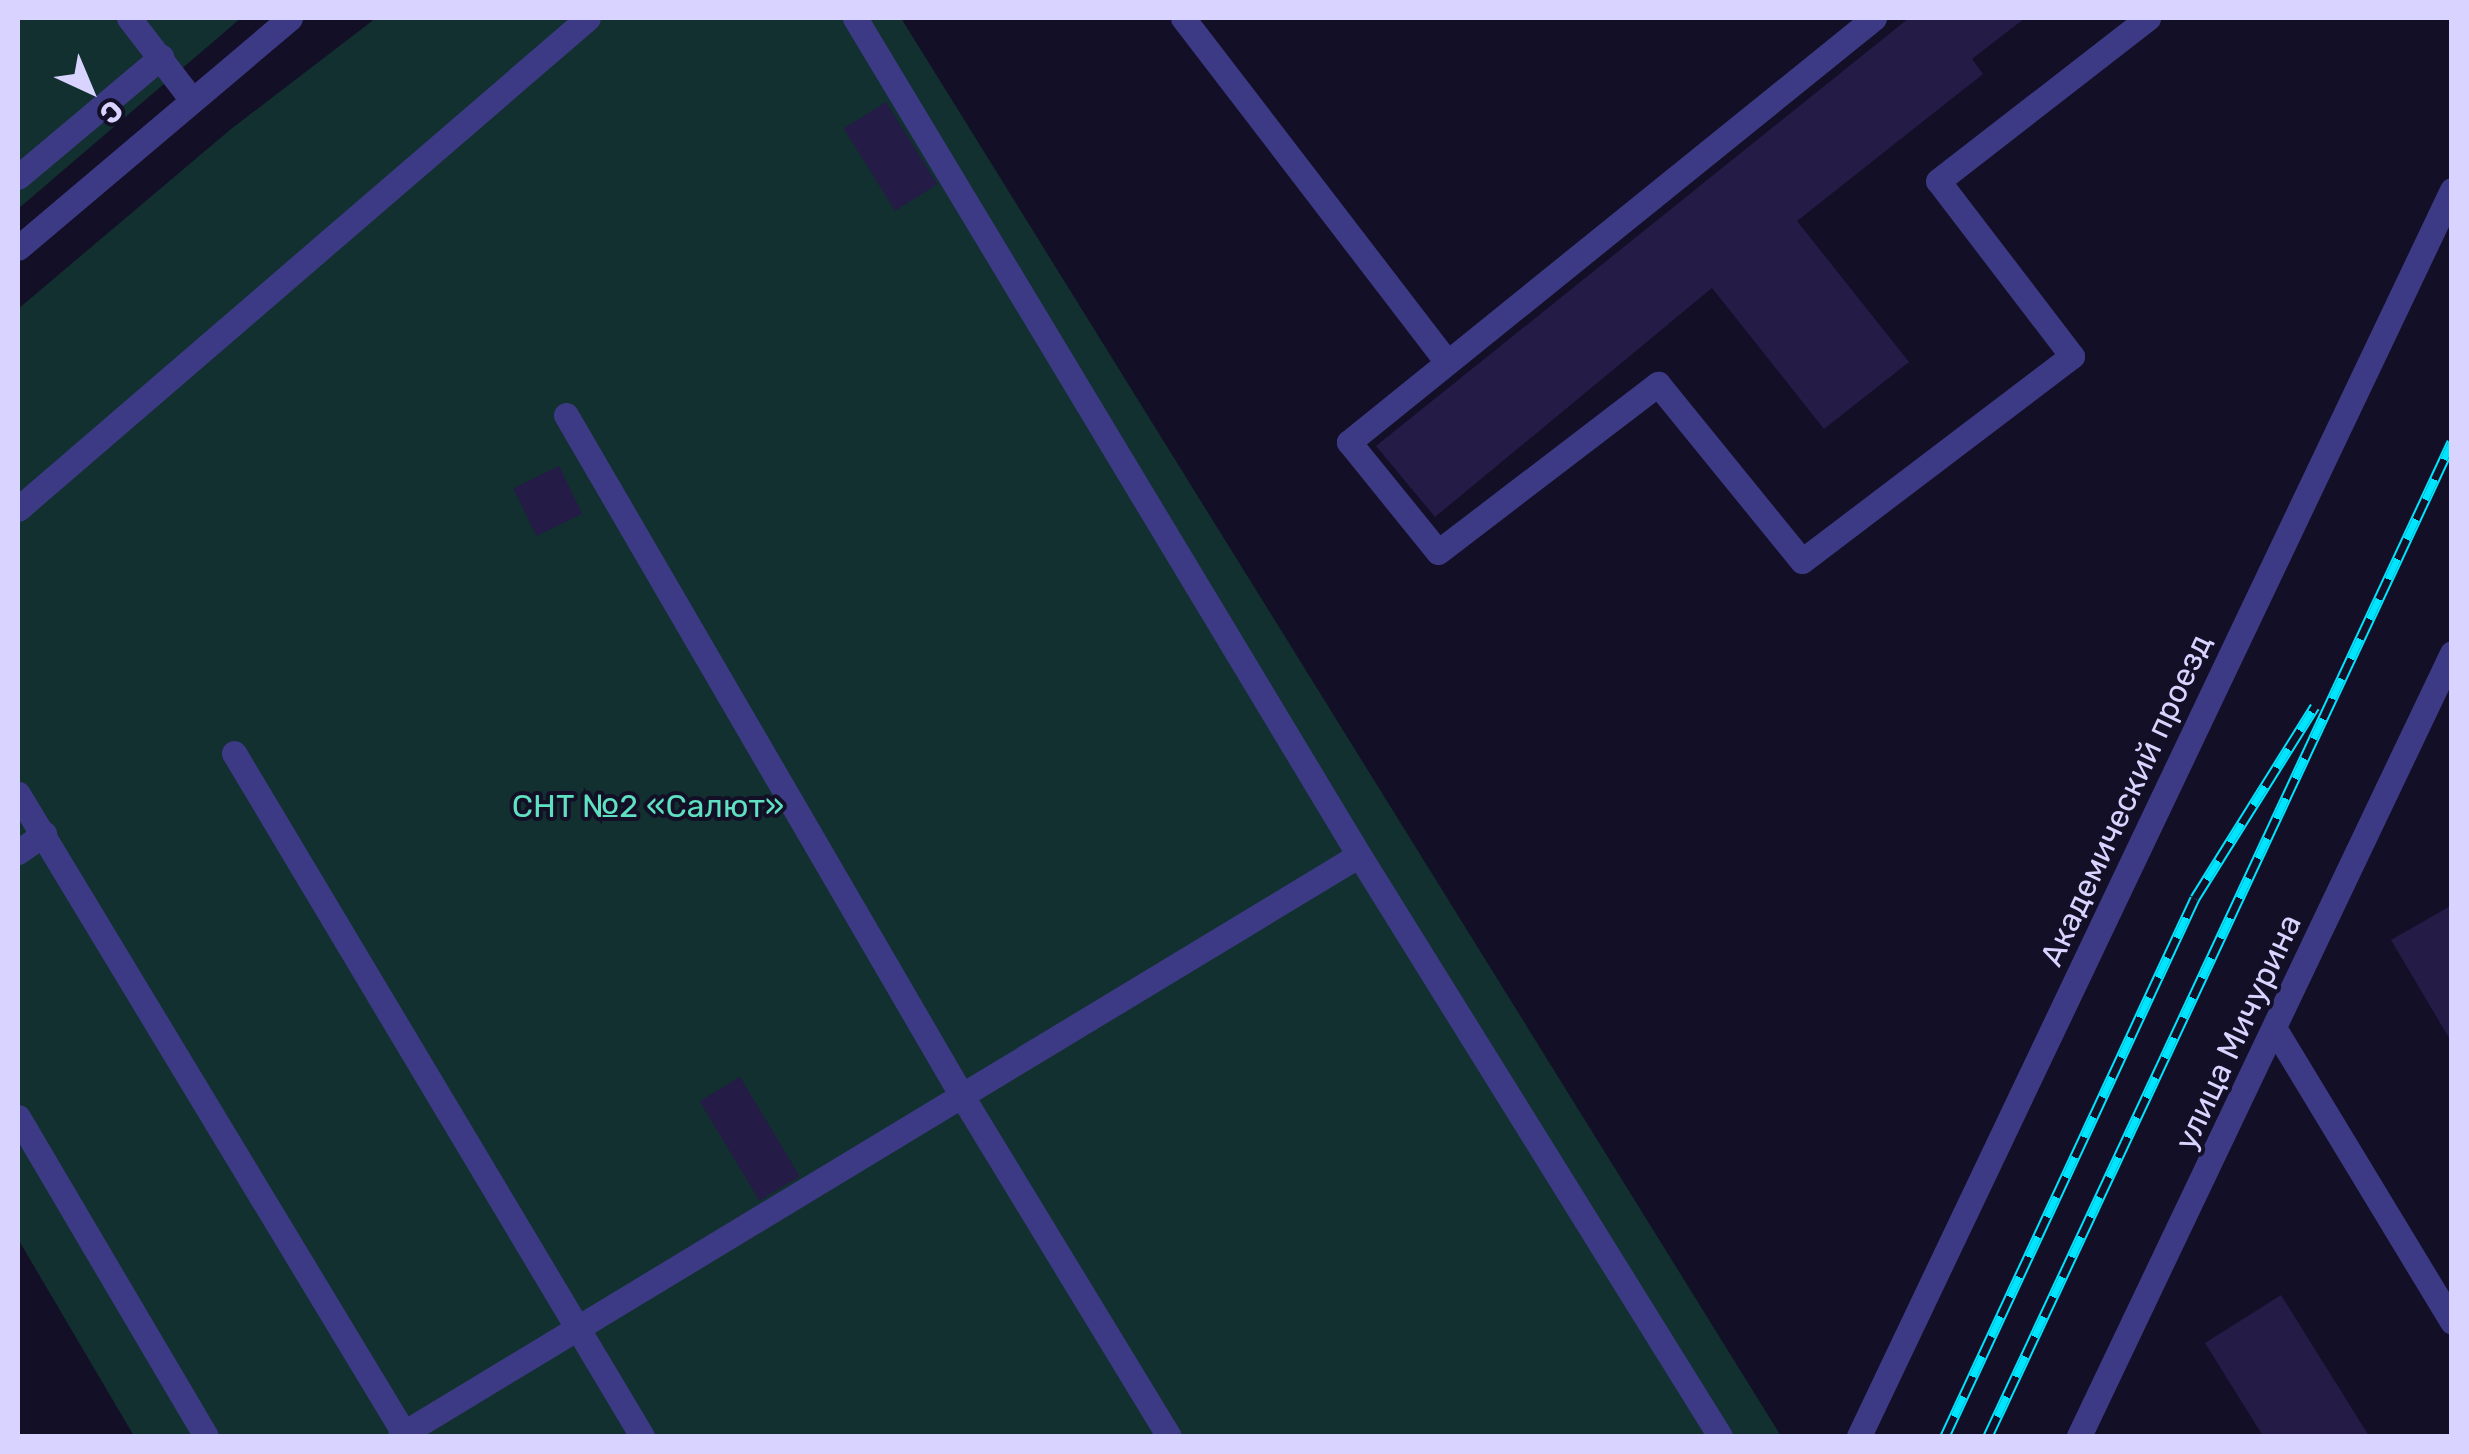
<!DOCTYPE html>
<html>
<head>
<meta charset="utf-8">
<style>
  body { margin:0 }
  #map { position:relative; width:2469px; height:1454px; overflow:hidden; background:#130f26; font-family:Rubik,sans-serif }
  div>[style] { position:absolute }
  .green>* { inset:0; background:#12302f }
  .building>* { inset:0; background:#241b47; transform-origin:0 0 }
  .service>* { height:25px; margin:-12.5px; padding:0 12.5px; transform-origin:12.5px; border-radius:12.5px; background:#3d3a85 }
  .minor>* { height:25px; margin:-12.5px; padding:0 12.5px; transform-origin:12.5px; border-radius:12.5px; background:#3d3a85 }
  .tertiary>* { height:25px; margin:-12.5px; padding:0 12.5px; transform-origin:12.5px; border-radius:12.5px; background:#3d3a85 }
  .rail>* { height:11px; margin-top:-5.5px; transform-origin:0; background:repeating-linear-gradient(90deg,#130f26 0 22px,#00e5ff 0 44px); box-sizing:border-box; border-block:2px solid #00e5ff }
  span { translate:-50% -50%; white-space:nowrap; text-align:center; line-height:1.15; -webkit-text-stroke:8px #130f26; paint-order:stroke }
  .street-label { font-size:32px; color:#d9d4ff }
  .park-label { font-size:32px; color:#5fe0c0 }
  .frame { position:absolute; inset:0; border:20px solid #d9d4ff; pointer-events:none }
  .north { position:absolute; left:40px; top:40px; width:100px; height:100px; -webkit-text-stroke:8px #130f26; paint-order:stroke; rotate:136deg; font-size:28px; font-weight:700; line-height:40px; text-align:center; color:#d9d4ff }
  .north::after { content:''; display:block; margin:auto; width:35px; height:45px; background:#d9d4ff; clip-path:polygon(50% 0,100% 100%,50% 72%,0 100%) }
</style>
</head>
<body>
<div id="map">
  <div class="green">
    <i style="clip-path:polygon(18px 18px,241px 18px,18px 209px)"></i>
    <i style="clip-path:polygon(376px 18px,901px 18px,1781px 1436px,134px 1436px,18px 1239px,18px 309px,231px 129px)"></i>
  </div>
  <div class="building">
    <i style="clip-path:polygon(1909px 18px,2025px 18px,1972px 59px,1983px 74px,1797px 221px,1909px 362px,1824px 429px,1712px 288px,1435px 517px,1376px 446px)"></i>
    <i style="left:886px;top:102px;width:97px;height:50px;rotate:58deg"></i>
    <i style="left:559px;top:466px;width:53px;height:51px;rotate:64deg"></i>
    <i style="clip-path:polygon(2452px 905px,2452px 1043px,2391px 940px)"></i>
    <i style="left:740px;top:1077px;width:116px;height:47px;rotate:59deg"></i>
    <i style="clip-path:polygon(2281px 1295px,2369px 1436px,2263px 1436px,2205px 1343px)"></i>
  </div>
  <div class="service">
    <i style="left:129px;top:18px;width:103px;rotate:52.5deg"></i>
    <i style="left:855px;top:18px;width:977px;rotate:58.95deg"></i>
    <i style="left:1359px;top:855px;width:684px;rotate:58.15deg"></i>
    <i style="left:1183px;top:18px;width:434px;rotate:52.5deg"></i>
    <i style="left:1874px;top:18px;width:675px;rotate:141.07deg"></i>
    <i style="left:1349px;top:442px;width:141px;rotate:51deg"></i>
    <i style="left:1438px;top:552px;width:277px;rotate:-37.4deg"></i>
    <i style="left:1658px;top:384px;width:228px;rotate:50.9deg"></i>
    <i style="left:1802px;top:561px;width:339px;rotate:-37.2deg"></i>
    <i style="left:2072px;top:356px;width:220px;rotate:-127.4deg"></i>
    <i style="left:1938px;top:181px;width:266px;rotate:-37.8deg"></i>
    <i style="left:18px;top:177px;width:187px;rotate:-40deg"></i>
    <i style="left:566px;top:415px;width:788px;rotate:59.82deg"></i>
    <i style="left:962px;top:1096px;width:398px;rotate:58.7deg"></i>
    <i style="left:18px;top:509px;width:752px;rotate:-40.74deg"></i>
    <i style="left:234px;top:753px;width:796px;rotate:59.15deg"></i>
    <i style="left:18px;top:794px;width:747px;rotate:58.87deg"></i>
    <i style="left:404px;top:1433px;width:5px;rotate:143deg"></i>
    <i style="left:18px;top:852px;width:32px;rotate:-35deg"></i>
    <i style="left:2276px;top:1031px;width:340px;rotate:58.8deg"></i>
    <i style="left:18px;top:1117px;width:370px;rotate:59.5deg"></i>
    <i style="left:404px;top:1433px;width:1116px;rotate:-31.18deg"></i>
  </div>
  <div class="minor">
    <i style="left:1859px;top:1436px;width:1380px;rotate:-64.55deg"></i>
    <i style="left:2079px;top:1436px;width:867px;rotate:-64.53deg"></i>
  </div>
  <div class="tertiary">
    <i style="left:18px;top:248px;width:356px;rotate:-40.2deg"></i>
  </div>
  <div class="rail">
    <i style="left:1945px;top:1436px;width:593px;rotate:-65.08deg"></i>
    <i style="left:2195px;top:898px;width:226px;rotate:-58deg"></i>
    <i style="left:1988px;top:1436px;width:1097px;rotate:-64.98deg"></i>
  </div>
  <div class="street-label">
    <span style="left:2126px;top:800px;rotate:-65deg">Академический проезд</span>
    <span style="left:2238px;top:1032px;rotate:-65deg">улица Мичурина</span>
  </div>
  <div class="park-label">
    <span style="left:648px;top:806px">СНТ №2 «Салют»</span>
  </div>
  <div class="frame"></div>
  <div class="north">С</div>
</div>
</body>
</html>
